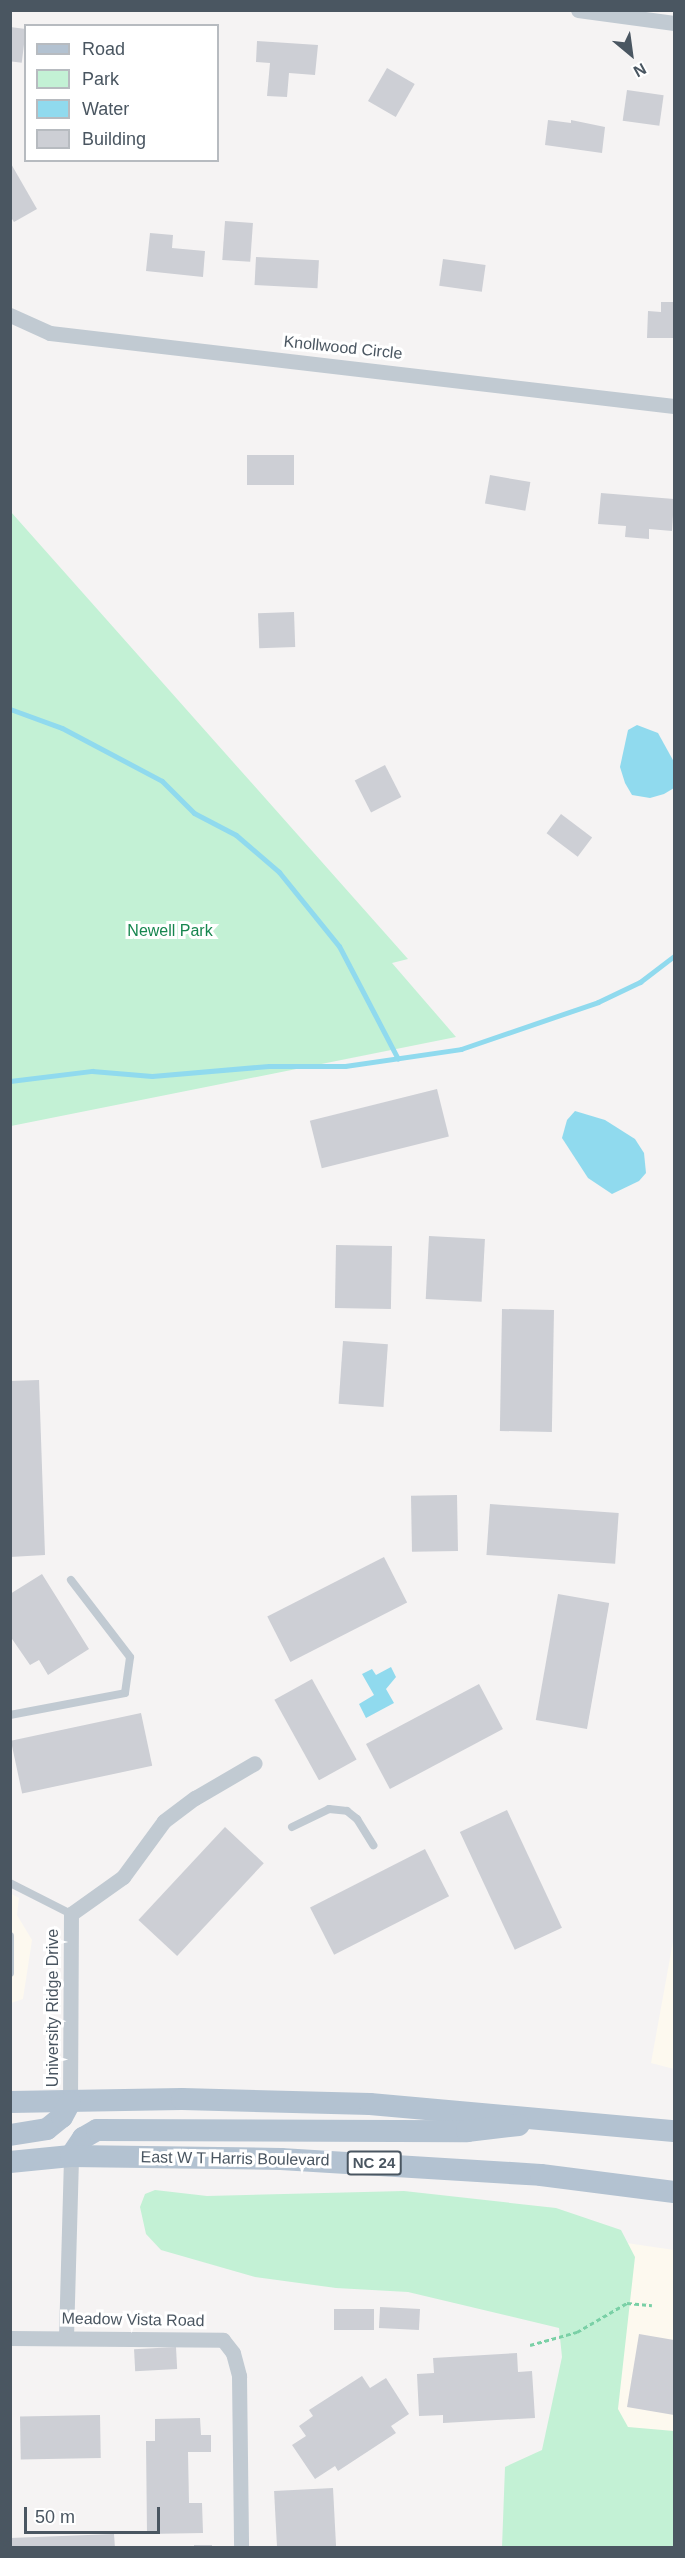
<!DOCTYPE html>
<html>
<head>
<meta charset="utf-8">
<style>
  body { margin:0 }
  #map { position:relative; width:685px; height:2558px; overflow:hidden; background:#f5f3f3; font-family:Helvetica,sans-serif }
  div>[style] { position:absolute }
  .commercial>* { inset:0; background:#fdf9ef }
  .green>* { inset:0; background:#c3f1d5 }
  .water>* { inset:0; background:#90daee }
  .stream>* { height:5px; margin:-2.5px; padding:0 2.5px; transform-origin:2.5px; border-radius:2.5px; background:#90daee }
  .building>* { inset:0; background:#cdcfd5; transform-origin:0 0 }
  .path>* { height:3px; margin-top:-1.5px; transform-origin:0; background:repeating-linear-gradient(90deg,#7ad0a6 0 4.5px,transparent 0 7.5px) }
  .service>* { height:8px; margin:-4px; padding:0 4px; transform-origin:4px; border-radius:4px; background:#c1cad2 }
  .minor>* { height:15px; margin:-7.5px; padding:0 7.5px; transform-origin:7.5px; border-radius:7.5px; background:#c1cad2 }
  .primary>* { height:22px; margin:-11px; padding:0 11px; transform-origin:11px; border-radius:11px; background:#b3c2d1 }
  span { translate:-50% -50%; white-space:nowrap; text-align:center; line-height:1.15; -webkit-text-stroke:6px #fff; paint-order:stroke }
  .shield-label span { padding:2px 4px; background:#fff; border:2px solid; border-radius:4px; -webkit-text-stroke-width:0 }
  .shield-label { font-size:15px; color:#4a5661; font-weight:700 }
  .street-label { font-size:16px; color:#4a5661 }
  .park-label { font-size:16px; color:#17864f }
  .frame { position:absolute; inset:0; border:12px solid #4a5661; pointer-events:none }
  .legend { position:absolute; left:24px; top:24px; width:195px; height:138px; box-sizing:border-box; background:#fff; border:2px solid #b7bbc0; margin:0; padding:8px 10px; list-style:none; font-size:18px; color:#4a5661 }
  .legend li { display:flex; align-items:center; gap:12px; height:30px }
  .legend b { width:30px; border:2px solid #b7bbc0 }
  .north { position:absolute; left:601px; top:24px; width:60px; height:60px; -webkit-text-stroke:4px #fff; paint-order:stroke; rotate:151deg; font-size:16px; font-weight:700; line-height:24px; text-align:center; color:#4a5661 }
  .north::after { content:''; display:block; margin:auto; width:21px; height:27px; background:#4a5661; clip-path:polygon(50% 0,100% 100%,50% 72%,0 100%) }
  .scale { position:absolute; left:24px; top:2507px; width:136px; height:27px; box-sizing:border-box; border:3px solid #4a5661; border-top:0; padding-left:8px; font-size:18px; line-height:21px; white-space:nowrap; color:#4a5661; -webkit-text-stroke:4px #fff; paint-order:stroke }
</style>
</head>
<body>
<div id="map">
  <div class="commercial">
    <i style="clip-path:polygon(10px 1893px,19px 1898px,17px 1915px,32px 1940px,23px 1999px,11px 2003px)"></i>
    <i style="clip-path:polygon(674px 1936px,674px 2069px,651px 2063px)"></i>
    <i style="clip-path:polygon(613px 2241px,674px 2250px,674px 2547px,560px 2548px)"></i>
  </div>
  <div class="green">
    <i style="clip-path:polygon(11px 512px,408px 959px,392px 963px,456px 1037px,11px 1126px)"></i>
    <i style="clip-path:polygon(155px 2190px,207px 2196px,404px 2191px,556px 2208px,621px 2230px,635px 2257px,618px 2409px,628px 2427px,674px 2431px,674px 2547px,502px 2547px,505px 2467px,542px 2450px,562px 2357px,559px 2328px,408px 2292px,336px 2288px,255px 2277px,161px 2250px,146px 2234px,140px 2207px,145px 2194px)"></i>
  </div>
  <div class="water">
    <i style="clip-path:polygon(637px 725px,658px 733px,674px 762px,674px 788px,664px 794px,650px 798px,632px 795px,625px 783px,620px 767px,628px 730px)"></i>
    <i style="clip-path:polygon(575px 1111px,605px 1120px,635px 1139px,644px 1153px,646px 1173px,639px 1181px,612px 1194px,588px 1178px,562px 1138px,567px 1120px)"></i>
    <i style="clip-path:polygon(391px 1667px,396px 1677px,386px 1689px,394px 1703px,366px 1718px,359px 1704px,374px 1695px,362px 1674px,372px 1669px,376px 1675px)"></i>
  </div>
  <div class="stream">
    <i style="left:10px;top:709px;width:55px;rotate:20.1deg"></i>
    <i style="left:62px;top:728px;width:113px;rotate:27.9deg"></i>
    <i style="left:162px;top:781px;width:45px;rotate:45deg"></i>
    <i style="left:194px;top:813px;width:47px;rotate:27.6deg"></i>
    <i style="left:236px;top:835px;width:57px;rotate:40.7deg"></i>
    <i style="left:279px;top:872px;width:95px;rotate:51deg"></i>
    <i style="left:339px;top:946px;width:127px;rotate:62.4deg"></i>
    <i style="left:10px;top:1081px;width:83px;rotate:-7deg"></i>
    <i style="left:92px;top:1071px;width:60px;rotate:4.8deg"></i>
    <i style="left:152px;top:1076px;width:117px;rotate:-4.9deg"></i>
    <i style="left:269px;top:1066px;width:76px"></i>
    <i style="left:345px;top:1066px;width:117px;rotate:-8.3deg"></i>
    <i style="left:461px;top:1049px;width:145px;rotate:-18.9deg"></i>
    <i style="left:598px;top:1002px;width:47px;rotate:-25.5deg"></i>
    <i style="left:640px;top:982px;width:43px;rotate:-37.4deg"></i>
  </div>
  <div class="building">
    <i style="left:10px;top:27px;width:16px;height:34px;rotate:7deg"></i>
    <i style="clip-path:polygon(257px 41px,318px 45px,315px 75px,289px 73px,287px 97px,267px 96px,270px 63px,256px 62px)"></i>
    <i style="left:387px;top:68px;width:32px;height:38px;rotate:30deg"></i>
    <i style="left:627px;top:90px;width:37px;height:31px;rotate:8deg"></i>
    <i style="clip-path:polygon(548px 120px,571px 123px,571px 120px,605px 127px,602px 153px,545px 145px)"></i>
    <i style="clip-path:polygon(10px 162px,37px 209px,14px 222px,10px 216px)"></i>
    <i style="left:225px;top:221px;width:28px;height:39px;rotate:4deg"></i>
    <i style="clip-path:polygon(150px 233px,173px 235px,172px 248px,205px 251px,203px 277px,146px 271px)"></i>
    <i style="left:256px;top:257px;width:63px;height:28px;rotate:3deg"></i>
    <i style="left:443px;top:259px;width:43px;height:27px;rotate:8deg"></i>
    <i style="clip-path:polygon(661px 302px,674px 302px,674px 338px,647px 338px,648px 311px,661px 312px)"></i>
    <i style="left:247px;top:455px;width:47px;height:30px"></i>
    <i style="left:490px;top:475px;width:41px;height:29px;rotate:10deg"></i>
    <i style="clip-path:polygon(601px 493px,674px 499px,672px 531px,649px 529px,649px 539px,625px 537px,626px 526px,598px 524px)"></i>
    <i style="left:294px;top:612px;width:35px;height:36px;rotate:88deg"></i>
    <i style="left:385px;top:765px;width:36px;height:34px;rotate:63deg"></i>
    <i style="left:561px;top:814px;width:39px;height:24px;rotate:37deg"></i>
    <i style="left:437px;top:1089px;width:49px;height:131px;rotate:76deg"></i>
    <i style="left:429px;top:1236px;width:56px;height:63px;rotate:3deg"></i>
    <i style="left:336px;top:1245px;width:56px;height:63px;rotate:1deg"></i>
    <i style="left:502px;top:1309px;width:52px;height:122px;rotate:1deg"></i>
    <i style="left:343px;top:1341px;width:45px;height:63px;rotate:4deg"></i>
    <i style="clip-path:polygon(39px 1380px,45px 1555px,10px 1557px,10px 1381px)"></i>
    <i style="left:457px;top:1495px;width:56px;height:46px;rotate:89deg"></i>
    <i style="left:490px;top:1504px;width:129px;height:51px;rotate:4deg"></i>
    <i style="left:384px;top:1557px;width:51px;height:131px;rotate:63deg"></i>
    <i style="clip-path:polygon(42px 1574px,89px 1649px,48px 1675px,39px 1660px,30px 1665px,10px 1636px,10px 1594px)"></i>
    <i style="left:558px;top:1594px;width:52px;height:128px;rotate:10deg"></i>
    <i style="left:312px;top:1679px;width:92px;height:43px;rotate:61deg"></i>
    <i style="left:479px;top:1684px;width:51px;height:128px;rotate:62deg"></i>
    <i style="left:141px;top:1713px;width:54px;height:133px;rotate:78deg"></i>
    <i style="left:507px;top:1810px;width:130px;height:52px;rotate:65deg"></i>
    <i style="left:225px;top:1827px;width:53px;height:127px;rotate:43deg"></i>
    <i style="left:425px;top:1849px;width:53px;height:129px;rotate:63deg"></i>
    <i style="left:334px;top:2309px;width:40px;height:21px"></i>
    <i style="left:420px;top:2309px;width:21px;height:40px;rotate:93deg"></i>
    <i style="clip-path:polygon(639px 2334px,674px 2340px,674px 2415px,627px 2407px)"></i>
    <i style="left:176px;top:2347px;width:22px;height:42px;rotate:87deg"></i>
    <i style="clip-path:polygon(517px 2353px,518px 2372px,532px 2371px,535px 2418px,443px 2423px,443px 2415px,419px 2416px,417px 2374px,434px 2373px,433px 2358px)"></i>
    <i style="clip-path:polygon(362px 2376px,370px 2388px,386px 2378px,409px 2414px,391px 2426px,396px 2433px,338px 2471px,335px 2466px,315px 2479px,292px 2445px,306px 2436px,299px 2426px,313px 2416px,309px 2410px)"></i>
    <i style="left:100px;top:2415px;width:43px;height:80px;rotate:89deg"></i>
    <i style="clip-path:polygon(200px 2418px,201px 2435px,211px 2435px,211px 2452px,188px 2452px,189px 2503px,202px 2503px,203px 2533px,147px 2534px,146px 2441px,155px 2441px,155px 2419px)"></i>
    <i style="left:333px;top:2488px;width:60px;height:59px;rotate:87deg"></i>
    <i style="clip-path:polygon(114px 2534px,115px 2548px,10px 2548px,10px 2538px)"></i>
    <i style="left:194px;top:2545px;width:18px;height:3px"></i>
  </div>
  <div class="path">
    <i style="left:530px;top:2345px;width:49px;rotate:-15.5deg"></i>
    <i style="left:577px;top:2332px;width:58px;rotate:-30.1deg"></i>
    <i style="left:627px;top:2303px;width:25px;rotate:5deg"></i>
  </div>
  <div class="service">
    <i style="left:10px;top:1715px;width:117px;rotate:-10.8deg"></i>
    <i style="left:125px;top:1693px;width:36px;rotate:-82deg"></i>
    <i style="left:130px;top:1657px;width:97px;rotate:-127.5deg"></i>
    <i style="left:292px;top:1827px;width:41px;rotate:-25.9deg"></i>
    <i style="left:329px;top:1809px;width:18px;rotate:6deg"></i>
    <i style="left:347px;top:1811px;width:13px;rotate:39deg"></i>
    <i style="left:357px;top:1819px;width:31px;rotate:58deg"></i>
    <i style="left:10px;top:1883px;width:68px;rotate:26.9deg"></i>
    <i style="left:10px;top:1936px;width:37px;rotate:90deg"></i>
  </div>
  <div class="minor">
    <i style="left:578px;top:10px;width:97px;rotate:7.7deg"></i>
    <i style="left:10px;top:315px;width:44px;rotate:24.2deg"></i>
    <i style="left:50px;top:333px;width:628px;rotate:6.67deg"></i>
    <i style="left:70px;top:2102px;width:188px;rotate:-89.7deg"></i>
    <i style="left:71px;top:1914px;width:64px;rotate:-35.4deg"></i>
    <i style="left:123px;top:1877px;width:69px;rotate:-53.8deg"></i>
    <i style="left:164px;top:1821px;width:39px;rotate:-37deg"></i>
    <i style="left:195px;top:1798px;width:69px;rotate:-30.3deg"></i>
    <i style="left:66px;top:2337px;width:181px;rotate:-88.4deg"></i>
    <i style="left:10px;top:2338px;width:213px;rotate:0.5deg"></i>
    <i style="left:223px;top:2340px;width:16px;rotate:52deg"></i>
    <i style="left:233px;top:2353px;width:24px;rotate:75deg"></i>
    <i style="left:239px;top:2376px;width:172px;rotate:89.3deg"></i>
  </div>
  <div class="primary">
    <i style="left:10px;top:2102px;width:172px;rotate:-1deg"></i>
    <i style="left:182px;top:2099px;width:188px;rotate:1.5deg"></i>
    <i style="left:370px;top:2104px;width:305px;rotate:5.1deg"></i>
    <i style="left:10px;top:2135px;width:37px;rotate:-9deg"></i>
    <i style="left:47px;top:2129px;width:19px;rotate:-39deg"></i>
    <i style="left:62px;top:2117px;width:17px;rotate:-62deg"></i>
    <i style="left:71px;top:2156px;width:22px;rotate:-56deg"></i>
    <i style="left:83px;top:2138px;width:16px;rotate:-30deg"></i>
    <i style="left:97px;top:2130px;width:370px;rotate:0.2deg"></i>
    <i style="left:467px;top:2131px;width:52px;rotate:-6.6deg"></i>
    <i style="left:10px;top:2162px;width:61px;rotate:-5.6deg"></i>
    <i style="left:71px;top:2156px;width:210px;rotate:0.8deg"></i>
    <i style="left:281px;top:2159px;width:260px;rotate:3.5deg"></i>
    <i style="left:541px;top:2175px;width:134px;rotate:7.3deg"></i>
  </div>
  <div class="shield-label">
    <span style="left:374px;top:2163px">NC 24</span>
  </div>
  <div class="street-label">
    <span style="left:343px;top:348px;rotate:6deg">Knollwood Circle</span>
    <span style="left:53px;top:2008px;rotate:-90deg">University Ridge Drive</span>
    <span style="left:235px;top:2159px;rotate:1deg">East W T Harris Boulevard</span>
    <span style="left:133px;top:2320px;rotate:1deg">Meadow Vista Road</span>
  </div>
  <div class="park-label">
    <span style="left:170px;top:931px">Newell Park</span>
  </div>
  <div class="frame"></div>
  <ul class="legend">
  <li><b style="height:8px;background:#b3c2d1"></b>Road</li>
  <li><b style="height:16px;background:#c3f1d5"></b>Park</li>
  <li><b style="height:16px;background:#90daee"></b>Water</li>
  <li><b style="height:16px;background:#cdcfd5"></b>Building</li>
  </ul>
  <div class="north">N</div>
  <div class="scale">50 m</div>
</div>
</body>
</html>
